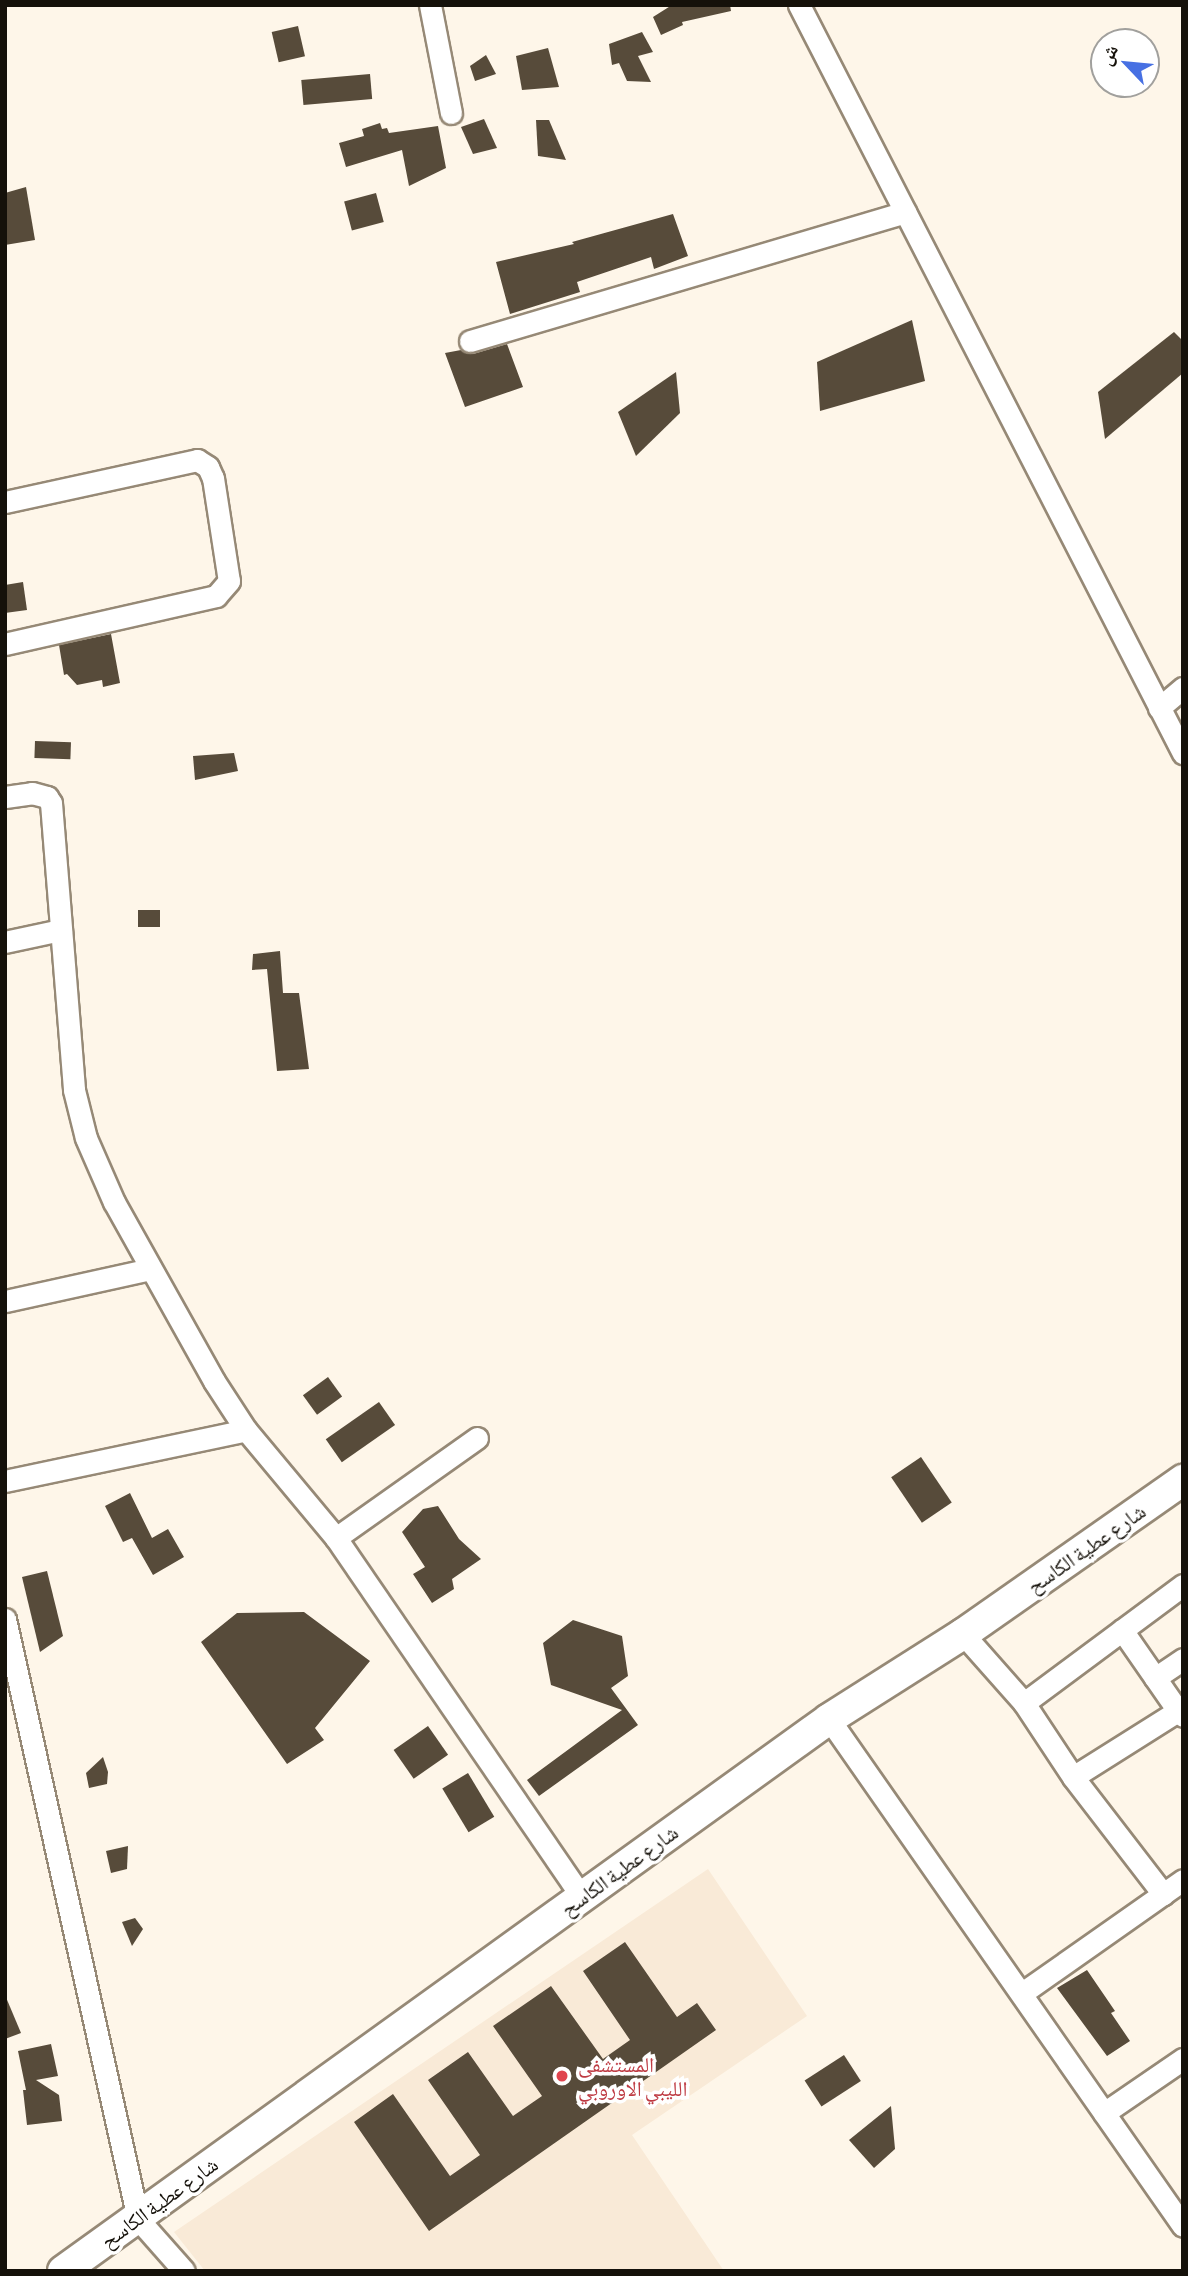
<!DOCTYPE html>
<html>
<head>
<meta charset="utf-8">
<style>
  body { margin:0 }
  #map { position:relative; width:1188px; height:2276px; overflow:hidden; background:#fef6e9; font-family:"Asap Condensed","Noto Naskh Arabic",sans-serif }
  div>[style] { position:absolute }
  .medical>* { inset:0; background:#f9ead7 }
  .building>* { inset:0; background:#574b3a; transform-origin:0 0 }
  .roads { filter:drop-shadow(2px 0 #968976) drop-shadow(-2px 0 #968976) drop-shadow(0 2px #968976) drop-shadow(0 -2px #968976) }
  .street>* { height:21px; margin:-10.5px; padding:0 10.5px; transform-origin:10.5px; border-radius:10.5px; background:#fff }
  .secondary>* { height:30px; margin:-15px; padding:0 15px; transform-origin:15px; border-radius:15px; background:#fff }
  .dots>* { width:19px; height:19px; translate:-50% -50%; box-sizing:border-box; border:4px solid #fff; border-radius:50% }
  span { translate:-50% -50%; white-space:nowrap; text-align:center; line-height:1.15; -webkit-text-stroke:7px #fff; paint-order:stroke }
  .street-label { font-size:21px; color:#15110a }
  .health-label { font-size:21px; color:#be3a42 }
  .left { translate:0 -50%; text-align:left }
  .frame { position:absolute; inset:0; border:7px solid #15110a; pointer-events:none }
  .north { position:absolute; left:1090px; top:28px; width:70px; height:70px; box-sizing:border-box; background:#fff; border:2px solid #a1a09d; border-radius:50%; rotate:296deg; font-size:19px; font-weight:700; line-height:28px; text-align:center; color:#15110a }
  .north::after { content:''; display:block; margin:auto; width:24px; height:32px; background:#4770e3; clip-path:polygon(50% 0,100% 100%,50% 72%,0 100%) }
</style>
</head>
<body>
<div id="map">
  <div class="medical">
    <i style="clip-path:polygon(708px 1869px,807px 2016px,632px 2135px,724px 2271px,205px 2271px,174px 2232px)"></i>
  </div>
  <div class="building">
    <i style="clip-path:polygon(672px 5px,730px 5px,731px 11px,682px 22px,683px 25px,661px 35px,653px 17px)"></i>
    <i style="left:298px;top:26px;width:31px;height:27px;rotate:77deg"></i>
    <i style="clip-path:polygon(642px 32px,653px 52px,638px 56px,651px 82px,627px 81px,619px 63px,612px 65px,609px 44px)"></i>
    <i style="clip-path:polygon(548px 48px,559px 87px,522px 90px,516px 56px)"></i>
    <i style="clip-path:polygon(486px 55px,496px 74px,475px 81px,470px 66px)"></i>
    <i style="left:370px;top:74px;width:25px;height:69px;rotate:85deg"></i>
    <i style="clip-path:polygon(484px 119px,497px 148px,473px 154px,461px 127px)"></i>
    <i style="clip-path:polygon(536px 120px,549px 120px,566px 160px,538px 156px)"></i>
    <i style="clip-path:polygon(380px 123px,382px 129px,387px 128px,389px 133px,438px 126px,446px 168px,409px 186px,402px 150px,346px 167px,339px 143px,364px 136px,362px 129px)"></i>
    <i style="clip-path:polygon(26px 187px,35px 240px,5px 245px,5px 193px)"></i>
    <i style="left:376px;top:193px;width:30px;height:33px;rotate:75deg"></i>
    <i style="clip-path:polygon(673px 214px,688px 256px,654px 269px,651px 257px,577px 282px,580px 292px,510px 314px,496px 262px,574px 244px,572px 242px)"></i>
    <i style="clip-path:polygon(912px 320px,925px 381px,820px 411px,817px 362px)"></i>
    <i style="clip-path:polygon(1174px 332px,1183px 341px,1183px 373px,1105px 439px,1098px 392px)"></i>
    <i style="clip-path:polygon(507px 344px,523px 387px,465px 407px,445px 353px,461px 350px,473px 354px)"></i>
    <i style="clip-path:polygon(676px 372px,680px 413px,636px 456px,618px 412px)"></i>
    <i style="clip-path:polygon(23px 582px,27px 610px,5px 613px,5px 585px)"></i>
    <i style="clip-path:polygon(111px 634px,120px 683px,103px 687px,102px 680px,77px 685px,67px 674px,64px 675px,59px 645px)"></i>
    <i style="left:35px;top:741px;width:36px;height:17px;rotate:2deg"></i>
    <i style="clip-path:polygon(234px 753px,238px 771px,195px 780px,193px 756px)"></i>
    <i style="left:138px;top:910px;width:22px;height:17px"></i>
    <i style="clip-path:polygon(280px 951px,283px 993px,299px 993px,309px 1069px,277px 1071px,267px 969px,252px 970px,253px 954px)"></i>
    <i style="left:328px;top:1377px;width:24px;height:31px;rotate:54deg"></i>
    <i style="left:379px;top:1402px;width:28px;height:65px;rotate:55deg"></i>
    <i style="left:921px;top:1457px;width:55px;height:36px;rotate:56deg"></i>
    <i style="clip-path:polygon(130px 1493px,152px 1538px,168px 1529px,184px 1557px,153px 1575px,132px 1538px,123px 1542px,105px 1506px)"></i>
    <i style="clip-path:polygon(438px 1506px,459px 1539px,481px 1559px,452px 1579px,454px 1589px,432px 1603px,413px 1574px,425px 1567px,402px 1532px,423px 1509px)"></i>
    <i style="clip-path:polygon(47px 1571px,63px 1636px,40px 1652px,22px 1577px)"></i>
    <i style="clip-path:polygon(304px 1612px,370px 1661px,315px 1728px,324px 1740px,287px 1764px,201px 1642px,237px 1613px)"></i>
    <i style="clip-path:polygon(573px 1620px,622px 1636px,628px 1676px,611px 1688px,638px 1725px,539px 1796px,527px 1780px,622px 1710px,551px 1685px,543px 1643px)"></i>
    <i style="left:428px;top:1726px;width:35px;height:42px;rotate:55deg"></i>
    <i style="clip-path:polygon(103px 1757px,108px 1772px,107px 1784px,89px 1788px,86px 1773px)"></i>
    <i style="left:468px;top:1773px;width:51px;height:30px;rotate:59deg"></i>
    <i style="clip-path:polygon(128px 1846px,127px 1869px,111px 1873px,106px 1851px)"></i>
    <i style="clip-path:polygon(135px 1918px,143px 1929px,132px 1946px,122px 1922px)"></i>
    <i style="clip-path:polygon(625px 1942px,677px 2017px,697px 2003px,716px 2030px,429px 2231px,354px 2122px,393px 2094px,450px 2176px,480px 2155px,428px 2080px,468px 2052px,513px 2116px,542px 2096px,493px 2026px,551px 1986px,603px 2059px,630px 2040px,583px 1971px)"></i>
    <i style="clip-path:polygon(1087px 1970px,1115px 2011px,1111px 2013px,1130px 2041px,1107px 2056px,1057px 1988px)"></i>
    <i style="clip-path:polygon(5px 1995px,21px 2033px,5px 2039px)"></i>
    <i style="clip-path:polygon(51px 2044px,58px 2076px,36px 2080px,59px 2095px,62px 2121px,27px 2125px,23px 2090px,26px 2090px,18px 2051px)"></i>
    <i style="left:844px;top:2055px;width:31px;height:47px;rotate:57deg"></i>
    <i style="clip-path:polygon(891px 2106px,895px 2149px,874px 2168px,849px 2140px)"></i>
  </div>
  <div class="roads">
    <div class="street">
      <i style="left:430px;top:5px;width:110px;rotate:79deg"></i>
      <i style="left:799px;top:5px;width:841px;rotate:62.83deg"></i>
      <i style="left:470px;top:341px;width:454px;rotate:-16.5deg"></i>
      <i style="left:5px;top:502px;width:197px;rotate:-12.3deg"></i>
      <i style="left:197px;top:460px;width:13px;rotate:32deg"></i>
      <i style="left:208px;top:467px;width:12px;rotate:66deg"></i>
      <i style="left:213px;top:478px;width:104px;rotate:81.2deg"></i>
      <i style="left:229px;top:581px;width:20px;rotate:131deg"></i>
      <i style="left:216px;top:596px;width:216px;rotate:167.2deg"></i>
      <i style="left:1159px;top:708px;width:31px;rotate:-40deg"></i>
      <i style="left:5px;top:797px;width:27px;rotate:-8deg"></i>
      <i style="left:32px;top:793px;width:16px;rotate:15deg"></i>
      <i style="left:47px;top:797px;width:7px;rotate:56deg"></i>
      <i style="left:51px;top:803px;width:288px;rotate:85.4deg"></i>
      <i style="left:74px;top:1090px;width:49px;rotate:76deg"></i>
      <i style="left:86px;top:1138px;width:70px;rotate:66.4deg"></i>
      <i style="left:114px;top:1202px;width:205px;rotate:60.8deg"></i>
      <i style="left:214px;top:1381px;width:59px;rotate:56.9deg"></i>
      <i style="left:246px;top:1430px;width:141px;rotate:50.2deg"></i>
      <i style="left:5px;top:942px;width:57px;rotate:-12.1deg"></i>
      <i style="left:5px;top:1301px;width:149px;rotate:-12.4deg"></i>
      <i style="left:477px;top:1438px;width:173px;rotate:144.7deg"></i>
      <i style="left:336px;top:1538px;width:435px;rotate:55.6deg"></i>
      <i style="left:5px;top:1481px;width:246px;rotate:-11.9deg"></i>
      <i style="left:5px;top:1619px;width:615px;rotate:77.5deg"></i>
      <i style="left:138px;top:2219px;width:69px;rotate:48.5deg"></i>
      <i style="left:1122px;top:1630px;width:98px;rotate:55.3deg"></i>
      <i style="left:963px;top:1634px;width:92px;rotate:48.5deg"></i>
      <i style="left:1024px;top:1703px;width:89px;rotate:56.5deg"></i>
      <i style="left:1073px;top:1777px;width:148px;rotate:52.4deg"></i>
      <i style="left:1163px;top:1894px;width:172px;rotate:144.9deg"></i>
      <i style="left:1155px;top:1678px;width:34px;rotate:-34deg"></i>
      <i style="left:1024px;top:1703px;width:198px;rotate:-36.6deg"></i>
      <i style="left:829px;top:1719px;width:618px;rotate:55.08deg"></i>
      <i style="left:1073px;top:1777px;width:124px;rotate:-32.2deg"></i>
      <i style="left:1178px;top:1711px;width:7px;rotate:45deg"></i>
      <i style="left:1163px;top:1894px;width:24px;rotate:-35deg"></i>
      <i style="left:1104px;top:2113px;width:96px;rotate:-34.4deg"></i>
    </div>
    <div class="secondary">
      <i style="left:63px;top:2271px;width:944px;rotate:-35.78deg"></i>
      <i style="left:829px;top:1719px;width:159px;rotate:-32.4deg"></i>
      <i style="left:963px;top:1634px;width:269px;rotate:-35deg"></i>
    </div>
  </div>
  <div class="dots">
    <i style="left:562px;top:2076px;background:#e0444e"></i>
  </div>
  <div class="street-label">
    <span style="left:1086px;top:1548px;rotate:-35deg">شارع عطية الكاسح</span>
    <span style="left:619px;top:1870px;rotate:-36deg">شارع عطية الكاسح</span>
    <span style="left:159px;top:2202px;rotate:-36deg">شارع عطية الكاسح</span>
  </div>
  <div class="health-label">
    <span class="left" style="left:578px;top:2076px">المستشفی<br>الليبي الاوروبي</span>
  </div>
  <div class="frame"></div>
  <div class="north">ش</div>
</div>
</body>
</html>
